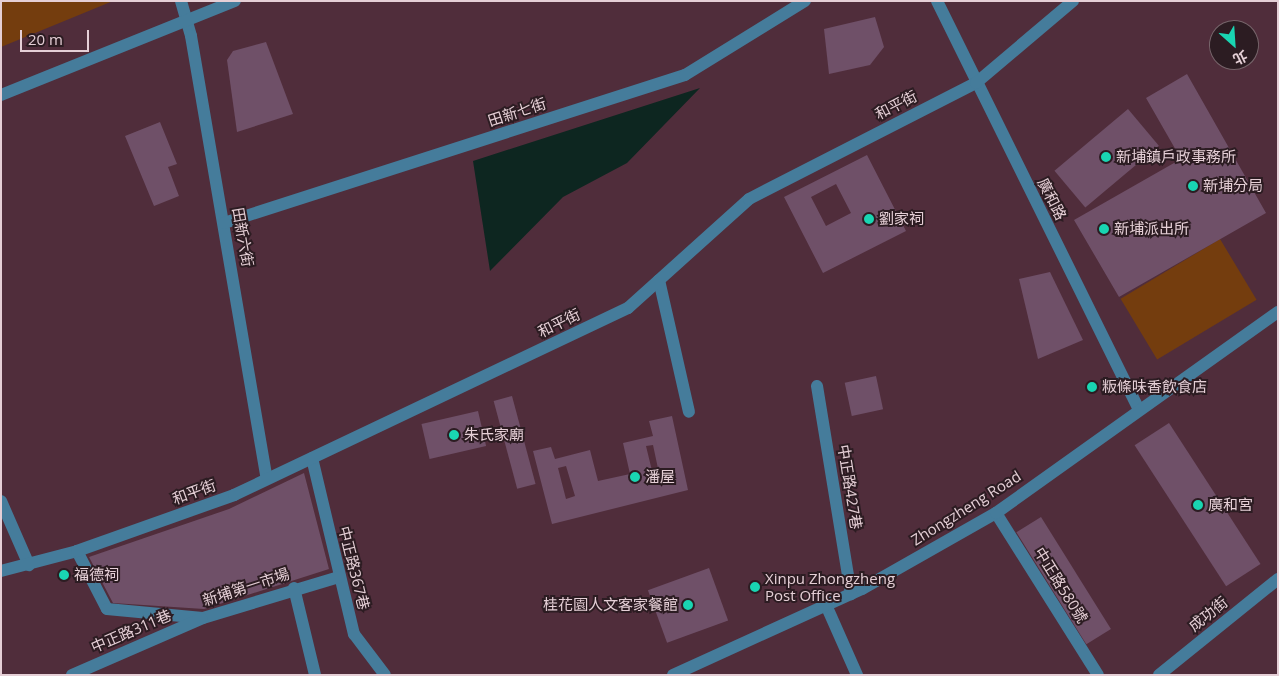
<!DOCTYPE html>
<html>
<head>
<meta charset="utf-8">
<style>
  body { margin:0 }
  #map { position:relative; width:1279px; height:676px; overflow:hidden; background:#502d3b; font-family:"Open Sans","Noto Sans TC",sans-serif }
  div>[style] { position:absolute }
  .green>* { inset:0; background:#743d0e; transform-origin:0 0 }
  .water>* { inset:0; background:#0d2620 }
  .building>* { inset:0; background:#6f5068; transform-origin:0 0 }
  .minor>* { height:12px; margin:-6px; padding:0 6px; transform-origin:6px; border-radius:6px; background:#457c9b }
  .dots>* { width:14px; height:14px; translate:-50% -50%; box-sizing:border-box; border:2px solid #2c1c22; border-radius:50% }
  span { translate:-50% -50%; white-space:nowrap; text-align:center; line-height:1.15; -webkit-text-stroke:4px #2c1c22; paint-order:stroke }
  .street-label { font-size:15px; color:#e5cfd6 }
  .poi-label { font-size:15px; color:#e5cfd6 }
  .left { translate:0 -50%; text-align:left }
  .right { translate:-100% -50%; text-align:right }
  .frame { position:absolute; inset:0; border:2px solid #e5cfd6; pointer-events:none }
  .north { position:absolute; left:1209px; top:20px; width:50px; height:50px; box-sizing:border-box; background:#2c1c22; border:1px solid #76646a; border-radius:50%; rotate:154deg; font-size:14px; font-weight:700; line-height:20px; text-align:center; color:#e5cfd6 }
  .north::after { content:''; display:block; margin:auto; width:18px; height:22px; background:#19d5b2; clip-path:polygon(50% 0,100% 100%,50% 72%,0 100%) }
  .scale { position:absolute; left:20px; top:30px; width:69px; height:22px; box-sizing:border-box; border:2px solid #e5cfd6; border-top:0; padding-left:6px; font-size:15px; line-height:18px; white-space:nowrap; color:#e5cfd6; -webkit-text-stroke:4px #2c1c22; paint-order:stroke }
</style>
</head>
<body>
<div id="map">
  <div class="green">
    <i style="clip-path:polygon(1px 1px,113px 1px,1px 47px)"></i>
    <i style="left:1220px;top:239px;width:71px;height:116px;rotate:59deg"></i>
  </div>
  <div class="water">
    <i style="clip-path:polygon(700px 88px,627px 163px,563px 197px,490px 271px,473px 161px)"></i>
  </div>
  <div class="building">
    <i style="clip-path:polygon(875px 17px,884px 47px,870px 65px,829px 74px,824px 29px)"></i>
    <i style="clip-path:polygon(266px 42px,293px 114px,237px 132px,227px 60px,233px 51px)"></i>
    <i style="clip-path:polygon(1187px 74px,1266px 213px,1119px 297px,1074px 220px,1181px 159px,1146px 98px)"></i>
    <i style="left:1128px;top:109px;width:48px;height:96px;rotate:50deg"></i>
    <i style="clip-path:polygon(160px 122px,177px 164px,168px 167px,179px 196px,154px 206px,125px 136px)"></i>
    <i style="clip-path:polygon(evenodd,867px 155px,906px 231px,823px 273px,784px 197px,867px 155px,836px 184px,851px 213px,826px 226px,811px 197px,836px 184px)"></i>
    <i style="clip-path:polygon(1050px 272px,1083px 340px,1038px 359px,1019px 279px)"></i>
    <i style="left:876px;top:376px;width:34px;height:32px;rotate:78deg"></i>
    <i style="left:512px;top:396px;width:91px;height:19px;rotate:75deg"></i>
    <i style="left:478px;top:411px;width:36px;height:58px;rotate:77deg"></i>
    <i style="clip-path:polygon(evenodd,672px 416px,688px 490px,552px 524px,533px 451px,551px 447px,555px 459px,590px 450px,598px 481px,630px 474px,623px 443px,653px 436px,649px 421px,672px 416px,653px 445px,660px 478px,654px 479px,646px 446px,653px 445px,672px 416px,566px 466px,575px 496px,566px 499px,558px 468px,566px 466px)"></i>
    <i style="left:1169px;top:423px;width:168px;height:41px;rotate:57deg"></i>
    <i style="clip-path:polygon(304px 473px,329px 569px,204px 609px,113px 603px,89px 557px,229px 509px)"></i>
    <i style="left:1041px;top:517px;width:132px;height:29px;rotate:58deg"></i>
    <i style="left:709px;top:568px;width:56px;height:65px;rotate:70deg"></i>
  </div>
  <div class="minor">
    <i style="left:181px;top:1px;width:36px;rotate:74deg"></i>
    <i style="left:191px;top:36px;width:449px;rotate:80.3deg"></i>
    <i style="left:937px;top:1px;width:456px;rotate:63.7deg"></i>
    <i style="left:1px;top:95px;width:252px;rotate:-21.9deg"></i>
    <i style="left:224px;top:223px;width:484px;rotate:-17.8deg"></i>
    <i style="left:685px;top:75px;width:141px;rotate:-31.7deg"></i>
    <i style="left:659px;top:280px;width:135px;rotate:77.2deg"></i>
    <i style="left:817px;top:386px;width:211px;rotate:80.7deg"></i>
    <i style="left:312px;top:458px;width:181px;rotate:76.6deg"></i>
    <i style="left:354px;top:634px;width:51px;rotate:52.9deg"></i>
    <i style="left:1px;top:501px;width:70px;rotate:66.4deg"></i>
    <i style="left:996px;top:513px;width:191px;rotate:57.8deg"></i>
    <i style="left:77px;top:551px;width:65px;rotate:62.7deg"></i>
    <i style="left:107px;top:609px;width:96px;rotate:5.4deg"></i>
    <i style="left:203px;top:618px;width:142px;rotate:-16.8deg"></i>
    <i style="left:1px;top:571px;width:79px;rotate:-14.7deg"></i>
    <i style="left:77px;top:551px;width:167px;rotate:-19.6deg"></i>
    <i style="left:234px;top:495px;width:436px;rotate:-25.4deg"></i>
    <i style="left:628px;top:308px;width:163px;rotate:-42deg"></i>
    <i style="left:749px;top:199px;width:255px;rotate:-27.1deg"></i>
    <i style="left:976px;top:83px;width:127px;rotate:-40.2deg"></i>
    <i style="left:294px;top:588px;width:89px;rotate:76.4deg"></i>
    <i style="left:826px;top:605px;width:77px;rotate:66.1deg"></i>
    <i style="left:72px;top:675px;width:141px;rotate:-23.5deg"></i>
    <i style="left:673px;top:675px;width:208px;rotate:-24.5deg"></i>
    <i style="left:862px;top:589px;width:154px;rotate:-29.6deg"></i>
    <i style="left:996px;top:513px;width:346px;rotate:-35.5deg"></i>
    <i style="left:1159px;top:675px;width:153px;rotate:-38.9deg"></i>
  </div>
  <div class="dots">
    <i style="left:1106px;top:157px;background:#19d5b2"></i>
    <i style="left:1193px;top:186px;background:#19d5b2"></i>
    <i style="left:869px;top:219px;background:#19d5b2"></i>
    <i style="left:1104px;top:229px;background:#19d5b2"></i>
    <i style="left:1092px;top:387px;background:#19d5b2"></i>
    <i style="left:454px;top:435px;background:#19d5b2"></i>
    <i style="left:635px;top:477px;background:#19d5b2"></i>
    <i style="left:1198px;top:505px;background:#19d5b2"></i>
    <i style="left:64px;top:575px;background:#19d5b2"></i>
    <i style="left:755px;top:587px;background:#19d5b2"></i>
    <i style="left:688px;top:605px;background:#19d5b2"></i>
  </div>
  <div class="street-label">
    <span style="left:896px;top:105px;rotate:-27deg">和平街</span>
    <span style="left:517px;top:112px;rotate:-18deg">田新七街</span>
    <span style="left:1052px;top:199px;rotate:63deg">廣和路</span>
    <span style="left:243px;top:237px;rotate:80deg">田新六街</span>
    <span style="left:559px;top:323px;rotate:-26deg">和平街</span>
    <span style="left:850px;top:487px;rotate:81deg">中正路427巷</span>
    <span style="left:194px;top:492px;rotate:-20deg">和平街</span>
    <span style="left:966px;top:508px;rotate:-32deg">Zhongzheng Road</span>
    <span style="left:354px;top:568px;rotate:76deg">中正路367巷</span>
    <span style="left:1061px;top:585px;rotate:58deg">中正路580號</span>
    <span style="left:246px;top:587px;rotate:-18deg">新埔第一市場</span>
    <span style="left:1208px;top:614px;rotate:-39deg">成功街</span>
    <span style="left:131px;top:631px;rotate:-23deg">中正路311巷</span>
  </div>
  <div class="poi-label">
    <span class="left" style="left:1116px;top:157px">新埔鎮戶政事務所</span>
    <span class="left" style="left:1203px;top:186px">新埔分局</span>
    <span class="left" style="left:879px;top:219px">劉家祠</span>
    <span class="left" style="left:1114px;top:229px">新埔派出所</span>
    <span class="left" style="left:1102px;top:387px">粄條味香飲食店</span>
    <span class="left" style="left:464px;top:435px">朱氏家廟</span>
    <span class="left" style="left:645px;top:477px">潘屋</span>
    <span class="left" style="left:1208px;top:505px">廣和宮</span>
    <span class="left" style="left:74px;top:575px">福德祠</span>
    <span class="left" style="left:765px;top:587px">Xinpu Zhongzheng<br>Post Office</span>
    <span class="right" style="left:678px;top:605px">桂花園人文客家餐館</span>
  </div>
  <div class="frame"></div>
  <div class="north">北</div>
  <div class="scale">20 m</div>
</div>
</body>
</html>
